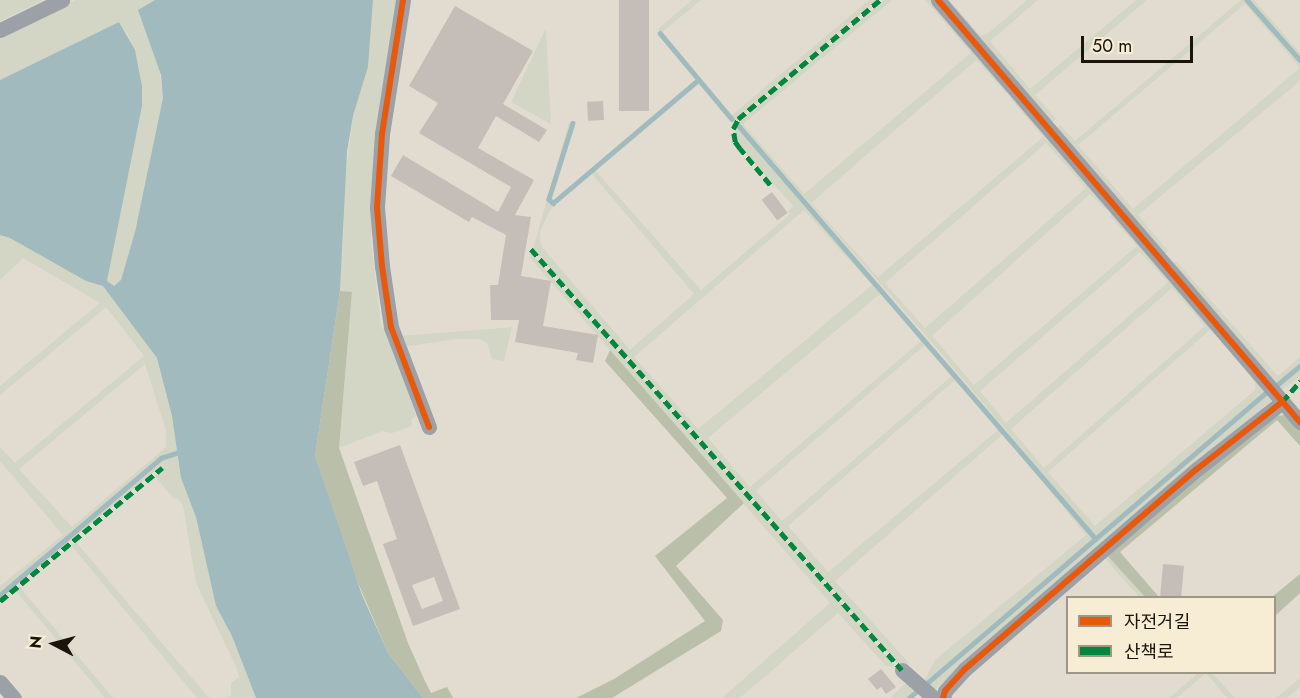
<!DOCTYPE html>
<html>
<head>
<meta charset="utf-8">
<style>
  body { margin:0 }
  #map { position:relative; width:1300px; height:698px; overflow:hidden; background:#e2dcd0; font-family:Jost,"Noto Sans KR",sans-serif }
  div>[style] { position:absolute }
  .green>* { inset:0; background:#d3d6c4 }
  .forest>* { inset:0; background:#babfa9 }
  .water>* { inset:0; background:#a0babe }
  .stream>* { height:4.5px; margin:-2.25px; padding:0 2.25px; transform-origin:2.25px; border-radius:2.25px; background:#a0babe }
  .building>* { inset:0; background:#c5bdb7; transform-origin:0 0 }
  .minor>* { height:15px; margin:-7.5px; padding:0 7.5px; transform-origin:7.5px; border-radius:7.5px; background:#9ca1a7 }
  .quiet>* { height:4.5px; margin-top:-2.25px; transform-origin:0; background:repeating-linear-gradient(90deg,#00873e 0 9px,transparent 0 13.5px) }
  .cycleway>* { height:6px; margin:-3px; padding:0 3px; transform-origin:3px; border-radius:3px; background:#e8590c }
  span { translate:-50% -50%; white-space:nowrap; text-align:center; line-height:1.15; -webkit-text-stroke:5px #f7edd5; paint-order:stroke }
  .legend { position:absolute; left:1066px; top:596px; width:210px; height:78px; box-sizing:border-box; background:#f7edd5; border:2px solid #9e9785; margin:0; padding:8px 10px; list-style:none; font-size:18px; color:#19150d }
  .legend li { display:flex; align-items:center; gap:12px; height:30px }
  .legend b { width:30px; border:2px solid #9e9785 }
  .north { position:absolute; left:24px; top:614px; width:60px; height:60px; -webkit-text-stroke:4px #f7edd5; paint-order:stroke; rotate:276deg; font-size:16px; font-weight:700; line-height:24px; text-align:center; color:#19150d }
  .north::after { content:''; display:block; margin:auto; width:21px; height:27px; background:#19150d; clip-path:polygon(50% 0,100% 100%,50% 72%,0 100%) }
  .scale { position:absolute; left:1081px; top:36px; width:112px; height:27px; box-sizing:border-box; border:3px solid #19150d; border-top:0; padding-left:8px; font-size:18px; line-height:21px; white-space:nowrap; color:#19150d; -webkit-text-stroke:4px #f7edd5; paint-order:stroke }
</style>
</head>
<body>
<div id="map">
  <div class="green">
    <i style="clip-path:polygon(0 0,44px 0,0 21px)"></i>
    <i style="clip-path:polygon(75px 0,155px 0,150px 3px,163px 98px,160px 122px,135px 232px,122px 280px,117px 285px,111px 286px,107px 281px,142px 106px,139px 68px,129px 37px,119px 22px,0 80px,0 37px)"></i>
    <i style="clip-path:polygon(373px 0,398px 0,371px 239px,381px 326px,389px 336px,416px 416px,411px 420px,412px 426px,392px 433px,383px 431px,339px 448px,352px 292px,340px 291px,344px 225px,342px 203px,353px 116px,368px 67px)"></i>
    <i style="clip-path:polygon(692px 0,701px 0,661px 33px,658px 29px)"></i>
    <i style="clip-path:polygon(869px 0,877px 0,735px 122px,731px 116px)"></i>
    <i style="clip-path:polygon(evenodd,884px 0,892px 0,743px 124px,804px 194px,971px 53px,925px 0,932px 0,1011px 92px,1006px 93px,976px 60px,811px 203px,878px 277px,1043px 137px,1010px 98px,1013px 94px,1110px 207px,1106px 210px,1090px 194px,932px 336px,974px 385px,1137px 246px,1110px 216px,1114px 211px,1272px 400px,934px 690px,925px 686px,1265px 393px,1262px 393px,1096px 537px,928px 338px,738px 122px,884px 0,1046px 143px,1086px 188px,925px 328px,885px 283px,1046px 143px,884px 0,1140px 252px,1168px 282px,1006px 423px,980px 391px,1140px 252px,884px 0,1172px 288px,1205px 326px,1044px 468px,1011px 429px,1172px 288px,884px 0,1211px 329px,1255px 382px,1255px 390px,1095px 526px,1048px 472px,1211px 329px)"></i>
    <i style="clip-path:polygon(942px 0,949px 0,981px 36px,990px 32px,1027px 0,1038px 0,990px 41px,1030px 89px,1136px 0,1147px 0,1035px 95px,1056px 119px,1050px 124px)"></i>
    <i style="clip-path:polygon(1241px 0,1246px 0,1300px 62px,1300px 68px,1245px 4px,1078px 145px,1133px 209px,1300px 68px,1300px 81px,1138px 215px,1168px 251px,1164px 256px,1055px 129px,1060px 125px,1075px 141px)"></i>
    <i style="clip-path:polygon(1249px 0,1254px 0,1300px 53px,1300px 58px)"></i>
    <i style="clip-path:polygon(546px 28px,551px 124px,511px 102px)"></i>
    <i style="clip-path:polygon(evenodd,569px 122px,572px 123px,548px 199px,553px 205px,540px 231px,540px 240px,542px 247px,630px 350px,694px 294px,591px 173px,595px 170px,701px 290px,790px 214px,788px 211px,793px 206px,740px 147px,735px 136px,737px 125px,927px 340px,1095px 538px,922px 685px,935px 660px,1086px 535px,1003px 434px,835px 581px,909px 663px,903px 670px,533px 249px,569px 122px,804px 210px,872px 285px,698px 429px,634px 357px,804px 210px,569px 122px,881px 293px,922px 340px,750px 487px,708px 438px,881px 293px,569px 122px,926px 344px,953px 375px,782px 521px,756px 491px,926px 344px,569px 122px,956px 379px,998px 430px,828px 572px,788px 526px,956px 379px)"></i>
    <i style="clip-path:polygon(evenodd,0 235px,10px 238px,86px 281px,103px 286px,157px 358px,172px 416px,181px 478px,196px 517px,216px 606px,232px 636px,256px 698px,225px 698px,231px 695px,231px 683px,239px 677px,237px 669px,196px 583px,183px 505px,177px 498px,174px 499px,155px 476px,164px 468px,162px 465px,0 599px,0 586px,63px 535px,0 461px,0 447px,15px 463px,144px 356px,106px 307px,0 395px,0 386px,100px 303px,23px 258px,0 280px,0 235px,145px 364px,166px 431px,166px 447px,72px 527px,19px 469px,145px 364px)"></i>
    <i style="clip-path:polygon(531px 253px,815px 572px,896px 667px,886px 666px,838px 613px,740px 698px,722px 698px,830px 603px,530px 258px)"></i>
    <i style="clip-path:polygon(1176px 261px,1278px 376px,1300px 357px,1300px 363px,1277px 385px,1300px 368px,1300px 377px,1280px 391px,1171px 265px)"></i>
    <i style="clip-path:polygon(512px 327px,504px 361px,492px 359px,487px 343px,480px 339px,457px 339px,402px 347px,398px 336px)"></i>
    <i style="clip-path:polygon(75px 541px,209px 698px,197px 698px,71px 545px)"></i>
    <i style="clip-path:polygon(1105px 553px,1145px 597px,1139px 597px,1102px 555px)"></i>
    <i style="clip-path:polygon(21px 586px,23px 591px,113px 698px,105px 698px,16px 591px)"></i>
    <i style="clip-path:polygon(1198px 673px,1212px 673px,1235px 698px,1227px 698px,1206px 673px,1177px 698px,1169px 698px)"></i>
    <i style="clip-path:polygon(1300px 678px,1300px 687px,1287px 698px,1276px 698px)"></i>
    <i style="clip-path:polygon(906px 683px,912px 683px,917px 688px,906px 698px,890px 698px)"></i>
  </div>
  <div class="forest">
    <i style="clip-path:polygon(340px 291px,352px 292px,339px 448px,408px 643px,424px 679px,431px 693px,447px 687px,453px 698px,423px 698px,388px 653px,350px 564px,315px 456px)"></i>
    <i style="clip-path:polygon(610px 350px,744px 503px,676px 566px,723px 620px,721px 631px,612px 698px,576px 698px,614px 679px,705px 621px,655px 556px,727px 498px,605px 361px)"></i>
    <i style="clip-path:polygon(1286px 415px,1300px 427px,1300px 446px,1277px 420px,1120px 552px,1159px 597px,1145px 597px,1105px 553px,1274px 416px)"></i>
    <i style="clip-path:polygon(1300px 574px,1300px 593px,1275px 616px,1274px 598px,1272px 597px)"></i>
  </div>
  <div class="water">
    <i style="clip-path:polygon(155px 0,373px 0,368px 67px,353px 116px,347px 152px,340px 291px,315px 456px,362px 595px,388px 653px,423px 698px,256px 698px,232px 636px,216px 606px,196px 517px,181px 478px,172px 416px,157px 358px,103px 286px,86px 281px,10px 238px,0 235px,0 80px,119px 22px,135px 50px,142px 86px,142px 106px,107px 281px,114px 286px,121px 280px,135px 232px,163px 98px,161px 75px,138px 10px)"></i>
  </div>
  <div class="stream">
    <i style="left:1247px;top:0;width:80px;rotate:48.5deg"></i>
    <i style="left:660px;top:33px;width:112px;rotate:50.1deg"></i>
    <i style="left:573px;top:123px;width:80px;rotate:107.5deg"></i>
    <i style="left:549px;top:199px;width:6px;rotate:45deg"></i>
    <i style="left:553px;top:203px;width:190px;rotate:-40.3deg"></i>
    <i style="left:738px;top:125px;width:547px;rotate:49.15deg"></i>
    <i style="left:1277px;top:385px;width:30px;rotate:-40deg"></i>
    <i style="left:0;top:595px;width:211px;rotate:-40.4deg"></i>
    <i style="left:161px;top:458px;width:19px;rotate:-18deg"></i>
    <i style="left:926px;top:684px;width:447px;rotate:-40.6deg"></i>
    <i style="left:909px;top:698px;width:11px;rotate:-41deg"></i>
  </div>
  <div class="building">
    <i style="left:619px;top:0;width:30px;height:111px"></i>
    <i style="clip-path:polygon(455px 6px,533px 51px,503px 104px,547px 130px,539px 142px,496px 116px,478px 148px,534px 180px,515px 215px,531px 217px,521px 276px,551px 281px,543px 326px,598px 335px,593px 363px,576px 360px,578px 353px,515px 342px,519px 320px,491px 320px,490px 285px,498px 285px,506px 235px,472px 217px,469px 222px,391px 176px,403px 155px,498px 212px,511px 187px,419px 133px,438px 103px,409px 86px)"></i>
    <i style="left:603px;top:101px;width:19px;height:16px;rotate:87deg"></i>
    <i style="left:772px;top:192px;width:26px;height:13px;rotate:53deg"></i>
    <i style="clip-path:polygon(evenodd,400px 445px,460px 609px,413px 626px,383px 544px,397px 539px,377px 481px,363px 486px,354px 462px,400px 445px,434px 577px,443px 601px,422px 609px,412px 585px,434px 577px)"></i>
    <i style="left:1163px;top:564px;width:21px;height:33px;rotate:5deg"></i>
    <i style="clip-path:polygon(881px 669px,896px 687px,886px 694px,881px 687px,877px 690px,868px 679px)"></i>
  </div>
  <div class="minor">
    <i style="left:403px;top:0;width:136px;rotate:98.9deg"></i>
    <i style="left:382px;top:134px;width:73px;rotate:93.9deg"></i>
    <i style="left:377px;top:207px;width:59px;rotate:85.2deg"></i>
    <i style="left:382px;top:266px;width:62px;rotate:81.6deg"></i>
    <i style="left:391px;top:327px;width:107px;rotate:69.2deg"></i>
    <i style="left:938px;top:0;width:556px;rotate:49.38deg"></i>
    <i style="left:0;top:30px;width:69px;rotate:-25.8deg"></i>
    <i style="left:902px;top:670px;width:43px;rotate:41.2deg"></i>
    <i style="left:0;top:682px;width:21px;rotate:49deg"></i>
    <i style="left:943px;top:698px;width:7px;rotate:-74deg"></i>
    <i style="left:945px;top:691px;width:30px;rotate:-48deg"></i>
    <i style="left:965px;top:669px;width:306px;rotate:-40.8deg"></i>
    <i style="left:1197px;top:469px;width:108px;rotate:-38.2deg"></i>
  </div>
  <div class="quiet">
    <i style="left:770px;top:185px;width:47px;rotate:-129.8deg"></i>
    <i style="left:740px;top:149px;width:9px;rotate:-126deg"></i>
    <i style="left:735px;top:142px;width:13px;rotate:-99deg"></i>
    <i style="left:733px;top:129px;width:11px;rotate:-63deg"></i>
    <i style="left:738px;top:119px;width:185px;rotate:-40deg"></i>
    <i style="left:531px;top:249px;width:561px;rotate:48.61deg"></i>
    <i style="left:1282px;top:402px;width:28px;rotate:-49deg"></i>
    <i style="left:0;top:601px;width:210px;rotate:-39.4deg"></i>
  </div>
  <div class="cycleway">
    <i style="left:403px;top:0;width:136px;rotate:98.9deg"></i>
    <i style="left:382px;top:134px;width:73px;rotate:93.9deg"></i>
    <i style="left:377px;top:207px;width:59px;rotate:85.2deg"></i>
    <i style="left:382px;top:266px;width:62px;rotate:81.6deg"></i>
    <i style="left:391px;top:327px;width:107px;rotate:69.2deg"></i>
    <i style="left:938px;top:0;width:556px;rotate:49.38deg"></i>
    <i style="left:943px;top:698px;width:7px;rotate:-74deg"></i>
    <i style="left:945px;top:691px;width:30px;rotate:-48deg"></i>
    <i style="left:965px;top:669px;width:306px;rotate:-40.8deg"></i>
    <i style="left:1197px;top:469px;width:108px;rotate:-38.2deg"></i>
  </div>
  <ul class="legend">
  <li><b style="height:8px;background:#e8590c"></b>자전거길</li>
  <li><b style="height:8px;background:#00873e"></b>산책로</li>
  </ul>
  <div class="north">N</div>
  <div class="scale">50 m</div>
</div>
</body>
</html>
